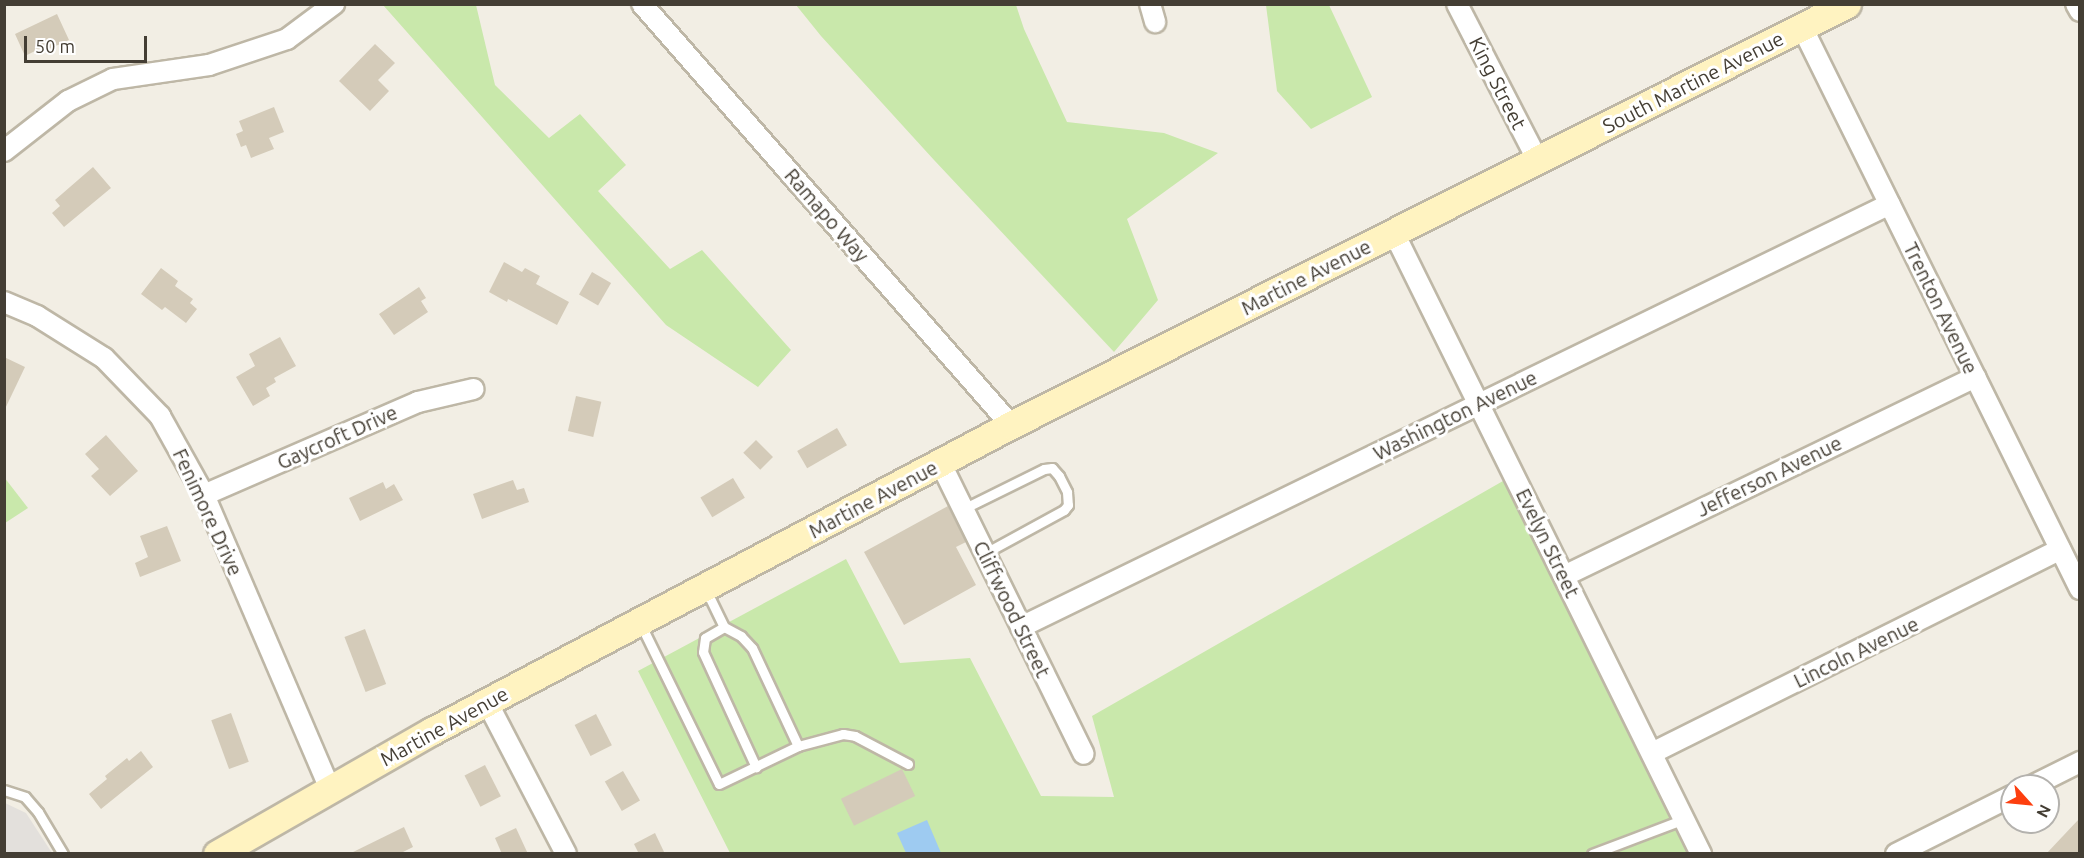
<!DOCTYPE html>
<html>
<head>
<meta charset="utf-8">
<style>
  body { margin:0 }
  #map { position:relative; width:2084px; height:858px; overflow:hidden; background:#f2eee4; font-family:Ubuntu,sans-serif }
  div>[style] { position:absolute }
  .green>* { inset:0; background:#c9e8ab }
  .parking>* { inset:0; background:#e3e0dc }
  .water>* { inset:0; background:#9ecbf1 }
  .building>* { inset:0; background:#d4cbb9; transform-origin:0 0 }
  .roads { filter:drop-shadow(2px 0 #beb7a6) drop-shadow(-2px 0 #beb7a6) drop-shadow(0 2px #beb7a6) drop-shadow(0 -2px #beb7a6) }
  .service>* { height:9px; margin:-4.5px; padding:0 4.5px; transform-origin:4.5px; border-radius:4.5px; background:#fff }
  .minor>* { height:20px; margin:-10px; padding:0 10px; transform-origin:10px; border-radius:10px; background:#fff }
  .secondary>* { height:27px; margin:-13.5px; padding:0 13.5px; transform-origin:13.5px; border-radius:13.5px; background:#fff3c1 }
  span { translate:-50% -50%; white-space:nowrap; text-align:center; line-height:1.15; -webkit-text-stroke:6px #fff; paint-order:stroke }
  .street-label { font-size:20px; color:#443e34 }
  .frame { position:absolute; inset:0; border:6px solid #443e34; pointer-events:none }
  .north { position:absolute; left:2000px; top:774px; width:60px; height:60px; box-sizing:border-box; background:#fff; border:2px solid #b4b2ae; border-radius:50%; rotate:117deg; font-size:16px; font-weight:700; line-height:24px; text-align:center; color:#443e34 }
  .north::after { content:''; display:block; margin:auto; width:21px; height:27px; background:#fd3f0f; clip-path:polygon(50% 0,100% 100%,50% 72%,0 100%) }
  .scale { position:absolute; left:24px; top:36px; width:123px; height:27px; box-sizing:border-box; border:3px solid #443e34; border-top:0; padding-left:8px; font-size:18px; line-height:21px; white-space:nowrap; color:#443e34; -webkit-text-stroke:4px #fff; paint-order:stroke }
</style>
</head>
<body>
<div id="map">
  <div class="green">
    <i style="clip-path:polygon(383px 5px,476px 5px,495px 85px,549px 138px,580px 114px,626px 165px,598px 191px,670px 269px,702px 250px,791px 350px,758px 387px,666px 325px)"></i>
    <i style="clip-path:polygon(796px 5px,1016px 5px,1024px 29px,1067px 122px,1164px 133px,1218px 153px,1127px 219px,1158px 300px,1114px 352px,934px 160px,821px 36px)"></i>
    <i style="clip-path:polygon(1266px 5px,1329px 5px,1372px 97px,1311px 129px,1277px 91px)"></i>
    <i style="clip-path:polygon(4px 477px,28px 508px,5px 523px,4px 523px)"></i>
    <i style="clip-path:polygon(1510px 477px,1701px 853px,730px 853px,638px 671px,846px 559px,900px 663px,970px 658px,1041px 796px,1114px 797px,1092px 716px)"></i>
  </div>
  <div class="parking">
    <i style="clip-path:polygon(5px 803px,26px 813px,52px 853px,5px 853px)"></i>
  </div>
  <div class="water">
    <i style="clip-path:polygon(927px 820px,941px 853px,906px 853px,897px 833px)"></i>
  </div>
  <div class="building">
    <i style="clip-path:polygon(57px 14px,69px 40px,49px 49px,47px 45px,25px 56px,15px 34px)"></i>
    <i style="clip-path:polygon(375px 44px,395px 63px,378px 80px,389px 91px,370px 111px,339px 81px)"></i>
    <i style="clip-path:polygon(274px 107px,284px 132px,269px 138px,274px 149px,251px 158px,246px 145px,241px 147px,236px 134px,243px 131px,239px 121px)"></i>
    <i style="clip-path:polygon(93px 167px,111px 188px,64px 227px,52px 213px,60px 206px,55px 200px)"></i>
    <i style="clip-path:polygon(504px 262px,522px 272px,525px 268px,540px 276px,536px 284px,569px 302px,557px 325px,508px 299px,507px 302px,489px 292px)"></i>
    <i style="clip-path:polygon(161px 268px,178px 281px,175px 286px,193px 299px,190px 303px,197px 309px,186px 323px,165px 307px,162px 310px,141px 294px)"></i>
    <i style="left:592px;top:272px;width:22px;height:26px;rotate:30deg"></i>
    <i style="clip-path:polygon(419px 287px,426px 298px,421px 301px,428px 312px,394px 335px,379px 314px)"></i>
    <i style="clip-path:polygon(280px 337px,296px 366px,274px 378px,276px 382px,266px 388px,270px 396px,253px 406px,236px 377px,255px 366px,249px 354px)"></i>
    <i style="clip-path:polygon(4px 357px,25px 367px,4px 411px)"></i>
    <i style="left:576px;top:396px;width:26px;height:36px;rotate:13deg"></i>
    <i style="left:837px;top:428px;width:20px;height:46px;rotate:60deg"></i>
    <i style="clip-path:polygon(106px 435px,138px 471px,110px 496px,91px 476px,99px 469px,85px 454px)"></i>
    <i style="left:756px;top:440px;width:24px;height:18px;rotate:45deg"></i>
    <i style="left:733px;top:478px;width:23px;height:38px;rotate:59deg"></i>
    <i style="clip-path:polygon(513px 480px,517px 490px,524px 488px,529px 502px,482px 519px,473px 494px)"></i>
    <i style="clip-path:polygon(383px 482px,386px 489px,394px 484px,403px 500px,360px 521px,349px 498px)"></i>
    <i style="clip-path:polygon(948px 506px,966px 542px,956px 547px,976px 585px,904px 625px,864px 552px)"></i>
    <i style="clip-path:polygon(167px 526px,181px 561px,140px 577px,135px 563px,148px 557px,140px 536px)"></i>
    <i style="left:365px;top:629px;width:59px;height:22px;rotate:69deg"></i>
    <i style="left:231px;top:713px;width:52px;height:21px;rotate:70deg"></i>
    <i style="left:596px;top:714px;width:35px;height:24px;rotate:63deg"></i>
    <i style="clip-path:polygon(141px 751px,153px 767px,101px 809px,89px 794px,107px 779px,105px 776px,127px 758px,129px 761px)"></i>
    <i style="left:485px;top:765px;width:35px;height:23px;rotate:63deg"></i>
    <i style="left:902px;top:769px;width:30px;height:68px;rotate:64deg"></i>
    <i style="left:623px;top:771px;width:34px;height:21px;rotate:60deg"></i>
    <i style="clip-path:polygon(2079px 819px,2079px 854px,2046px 854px)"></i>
    <i style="clip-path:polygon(404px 827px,413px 847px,399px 854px,349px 854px)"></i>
    <i style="clip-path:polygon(516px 828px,528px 854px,502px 854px,495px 838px)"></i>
    <i style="clip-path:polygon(655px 833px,665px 854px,639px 854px,634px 844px)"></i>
  </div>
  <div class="roads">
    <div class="service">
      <i style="left:963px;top:509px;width:90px;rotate:-26.3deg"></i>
      <i style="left:1044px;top:469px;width:8px;rotate:-7deg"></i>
      <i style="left:1052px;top:468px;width:11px;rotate:49deg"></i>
      <i style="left:1059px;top:476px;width:18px;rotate:63deg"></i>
      <i style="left:1067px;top:492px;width:13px;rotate:86deg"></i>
      <i style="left:1068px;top:505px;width:6px;rotate:129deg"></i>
      <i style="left:1064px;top:510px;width:90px;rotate:151.4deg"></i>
      <i style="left:640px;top:623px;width:179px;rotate:63.9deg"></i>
      <i style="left:719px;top:784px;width:88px;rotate:-25.7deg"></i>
      <i style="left:798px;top:746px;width:108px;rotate:-115.1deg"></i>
      <i style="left:752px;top:648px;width:16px;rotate:-133deg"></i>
      <i style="left:741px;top:636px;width:19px;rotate:-152deg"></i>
      <i style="left:724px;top:627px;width:41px;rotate:-115.9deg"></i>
      <i style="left:724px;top:627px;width:22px;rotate:150deg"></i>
      <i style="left:705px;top:638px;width:14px;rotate:98deg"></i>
      <i style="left:703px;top:652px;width:127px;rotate:65.3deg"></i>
      <i style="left:798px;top:746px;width:47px;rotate:-14.9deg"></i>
      <i style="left:843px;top:734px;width:12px;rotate:9deg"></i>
      <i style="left:855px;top:736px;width:60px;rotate:27.8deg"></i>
      <i style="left:4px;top:790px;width:22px;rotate:18deg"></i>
      <i style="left:25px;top:797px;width:20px;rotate:49deg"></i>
      <i style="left:38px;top:812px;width:49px;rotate:59.2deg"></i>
      <i style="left:1592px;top:854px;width:98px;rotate:-20.8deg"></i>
    </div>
    <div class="minor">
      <i style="left:642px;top:4px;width:560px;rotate:48.77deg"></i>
      <i style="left:1150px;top:4px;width:19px;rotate:74deg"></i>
      <i style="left:1457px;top:4px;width:177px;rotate:62.7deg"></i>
      <i style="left:2076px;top:4px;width:8px;rotate:60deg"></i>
      <i style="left:1802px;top:27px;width:627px;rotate:63.68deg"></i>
      <i style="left:4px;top:151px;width:81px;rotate:-38deg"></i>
      <i style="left:68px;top:101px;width:50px;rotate:-26.1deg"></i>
      <i style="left:113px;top:79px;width:97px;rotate:-8.3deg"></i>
      <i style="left:209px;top:65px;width:82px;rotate:-18.4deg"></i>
      <i style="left:287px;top:39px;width:59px;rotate:-36.7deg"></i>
      <i style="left:1394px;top:233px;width:693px;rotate:63.69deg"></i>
      <i style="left:4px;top:302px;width:36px;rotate:23deg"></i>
      <i style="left:37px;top:316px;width:79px;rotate:32.1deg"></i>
      <i style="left:104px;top:358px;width:81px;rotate:46deg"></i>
      <i style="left:160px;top:416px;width:90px;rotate:60.9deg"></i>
      <i style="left:204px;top:495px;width:320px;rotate:66.8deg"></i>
      <i style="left:941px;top:464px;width:323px;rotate:63.8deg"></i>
      <i style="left:204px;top:495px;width:233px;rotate:-23.5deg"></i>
      <i style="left:418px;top:402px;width:57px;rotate:-13.1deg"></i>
      <i style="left:1564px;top:576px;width:457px;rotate:-25.8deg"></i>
      <i style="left:1021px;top:627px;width:966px;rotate:-25.96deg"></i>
      <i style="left:487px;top:702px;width:171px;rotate:62.5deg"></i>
      <i style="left:1652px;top:753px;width:456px;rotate:-26.5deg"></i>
      <i style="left:2032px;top:786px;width:54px;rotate:-26.6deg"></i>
      <i style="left:1896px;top:854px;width:130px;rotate:-26.6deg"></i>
    </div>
    <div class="secondary">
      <i style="left:217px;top:854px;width:248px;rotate:-29.8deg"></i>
      <i style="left:432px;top:731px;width:655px;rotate:-27.86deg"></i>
      <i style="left:1011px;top:425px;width:936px;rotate:-26.73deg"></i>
    </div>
  </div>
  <div class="street-label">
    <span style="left:1693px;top:82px;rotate:-27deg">South Martine Avenue</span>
    <span style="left:1498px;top:83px;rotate:63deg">King Street</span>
    <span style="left:827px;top:215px;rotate:49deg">Ramapo Way</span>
    <span style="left:1306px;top:277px;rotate:-27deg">Martine Avenue</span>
    <span style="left:1941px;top:308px;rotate:64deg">Trenton Avenue</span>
    <span style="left:1455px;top:415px;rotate:-26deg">Washington Avenue</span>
    <span style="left:337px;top:437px;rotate:-24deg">Gaycroft Drive</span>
    <span style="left:1769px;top:476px;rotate:-26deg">Jefferson Avenue</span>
    <span style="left:873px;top:499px;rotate:-28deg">Martine Avenue</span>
    <span style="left:208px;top:512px;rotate:65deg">Fenimore Drive</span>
    <span style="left:1548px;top:543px;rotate:64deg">Evelyn Street</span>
    <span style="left:1012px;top:609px;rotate:64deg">Cliffwood Street</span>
    <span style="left:1856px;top:652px;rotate:-26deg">Lincoln Avenue</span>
    <span style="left:444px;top:726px;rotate:-29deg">Martine Avenue</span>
  </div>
  <div class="frame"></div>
  <div class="north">N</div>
  <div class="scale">50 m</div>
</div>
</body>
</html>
